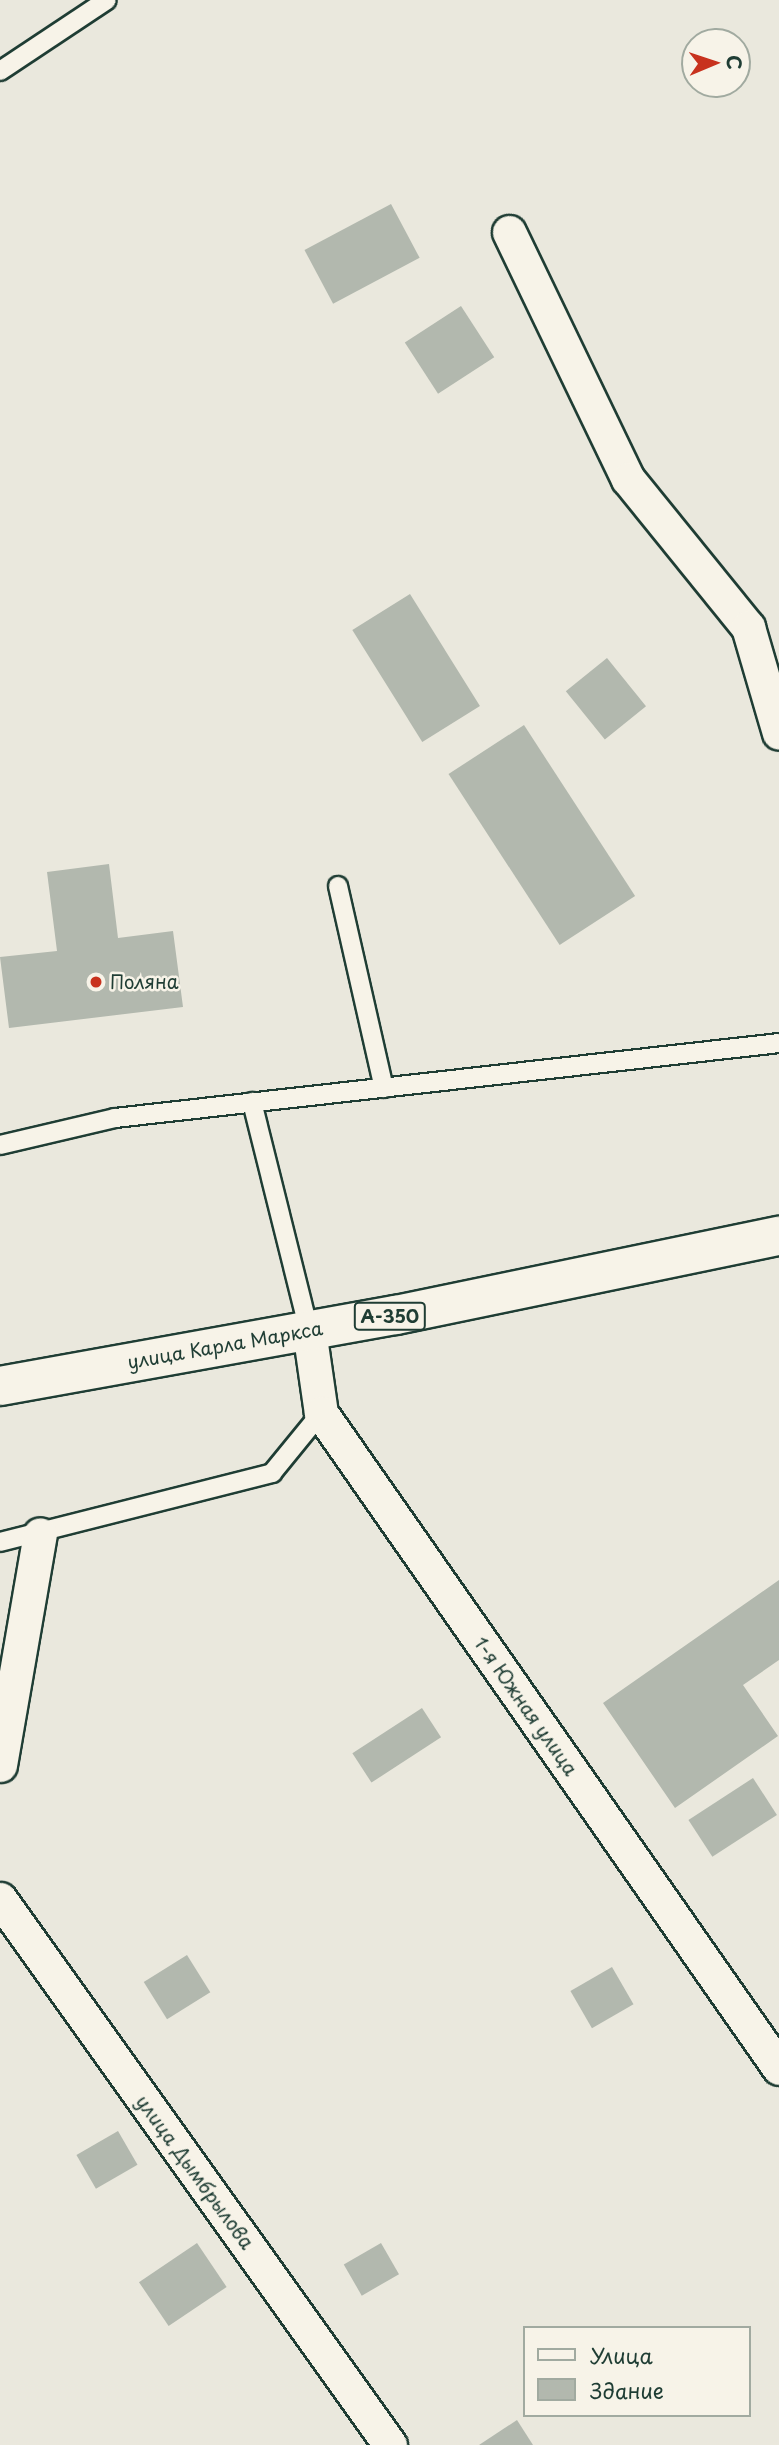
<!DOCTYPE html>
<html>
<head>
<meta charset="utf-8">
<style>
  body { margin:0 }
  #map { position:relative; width:779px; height:2445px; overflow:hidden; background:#eae8dd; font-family:"Playpen Sans",sans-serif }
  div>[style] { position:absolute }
  .building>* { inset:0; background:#b2b8ae; transform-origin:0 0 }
  .roads { filter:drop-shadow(2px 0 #1f3d34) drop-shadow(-2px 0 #1f3d34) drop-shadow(0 2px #1f3d34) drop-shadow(0 -2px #1f3d34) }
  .lane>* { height:18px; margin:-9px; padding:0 9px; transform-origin:9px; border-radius:9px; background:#f7f3e8 }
  .street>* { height:33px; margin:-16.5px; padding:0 16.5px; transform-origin:16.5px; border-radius:16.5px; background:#f7f3e8 }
  .highway>* { height:38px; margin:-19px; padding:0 19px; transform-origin:19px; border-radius:19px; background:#f7f3e8 }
  .dots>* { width:19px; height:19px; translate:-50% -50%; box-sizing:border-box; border:4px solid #f7f3e8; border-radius:50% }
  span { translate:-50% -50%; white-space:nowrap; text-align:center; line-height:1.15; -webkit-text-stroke:5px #f7f3e8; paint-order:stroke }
  .shield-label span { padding:2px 5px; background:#f7f3e8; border:2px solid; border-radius:5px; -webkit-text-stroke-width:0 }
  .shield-label { font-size:18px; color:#1f3d34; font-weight:700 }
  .poi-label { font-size:19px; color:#1f3d34 }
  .left { translate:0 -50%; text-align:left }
  .street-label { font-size:19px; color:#1f3d34 }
  .legend { position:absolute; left:523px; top:2326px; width:228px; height:91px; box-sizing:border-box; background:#f7f3e8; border:2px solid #a1aaa0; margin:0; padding:9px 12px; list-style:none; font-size:21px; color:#1f3d34 }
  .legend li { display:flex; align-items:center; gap:14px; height:35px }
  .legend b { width:35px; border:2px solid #a1aaa0 }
  .north { position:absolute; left:681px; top:28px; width:70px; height:70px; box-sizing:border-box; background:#f7f3e8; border:2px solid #a1aaa0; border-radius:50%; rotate:88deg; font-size:19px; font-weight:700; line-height:28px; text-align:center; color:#1f3d34 }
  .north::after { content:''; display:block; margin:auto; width:24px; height:32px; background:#c8321e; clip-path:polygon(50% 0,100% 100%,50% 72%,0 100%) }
</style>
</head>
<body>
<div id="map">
  <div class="building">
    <i style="left:391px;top:204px;width:61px;height:98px;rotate:62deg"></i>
    <i style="left:461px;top:306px;width:61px;height:67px;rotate:57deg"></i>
    <i style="left:410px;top:594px;width:132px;height:68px;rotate:58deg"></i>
    <i style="left:607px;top:658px;width:62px;height:53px;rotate:51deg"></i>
    <i style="left:524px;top:725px;width:204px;height:90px;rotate:57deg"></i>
    <i style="clip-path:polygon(109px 864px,118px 938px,173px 931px,183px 1007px,9px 1028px,0 957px,57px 951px,47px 872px)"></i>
    <i style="clip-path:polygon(779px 1580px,779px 1660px,743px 1685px,778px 1736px,675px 1808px,603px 1703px)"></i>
    <i style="left:422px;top:1708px;width:35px;height:83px;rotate:57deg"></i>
    <i style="left:753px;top:1778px;width:44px;height:77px;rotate:57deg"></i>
    <i style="left:187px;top:1955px;width:44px;height:51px;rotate:58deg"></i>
    <i style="left:612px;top:1967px;width:43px;height:48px;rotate:60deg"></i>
    <i style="left:118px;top:2131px;width:39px;height:48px;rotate:60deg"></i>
    <i style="left:197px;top:2243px;width:53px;height:70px;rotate:56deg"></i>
    <i style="left:381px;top:2243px;width:36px;height:43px;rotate:60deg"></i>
    <i style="clip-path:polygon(517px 2420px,533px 2445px,479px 2445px)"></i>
  </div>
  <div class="roads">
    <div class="lane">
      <i style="left:0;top:71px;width:128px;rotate:-33.6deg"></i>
      <i style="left:338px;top:886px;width:207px;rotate:77.2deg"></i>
      <i style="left:252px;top:1102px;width:235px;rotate:76deg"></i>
      <i style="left:0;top:1145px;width:118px;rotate:-13.2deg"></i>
      <i style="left:115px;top:1118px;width:668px;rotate:-6.44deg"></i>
      <i style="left:0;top:1542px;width:281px;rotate:-14.2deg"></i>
      <i style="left:272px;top:1473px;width:77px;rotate:-50.8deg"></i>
    </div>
    <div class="street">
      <i style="left:509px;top:232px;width:274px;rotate:64.3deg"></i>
      <i style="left:628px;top:479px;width:191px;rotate:51deg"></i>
      <i style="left:748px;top:627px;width:110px;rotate:73.7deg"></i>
      <i style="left:309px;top:1330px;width:84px;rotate:81.8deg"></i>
      <i style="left:321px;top:1413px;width:799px;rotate:55.04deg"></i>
      <i style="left:0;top:1765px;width:234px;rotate:-80.2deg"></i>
      <i style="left:0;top:1899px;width:671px;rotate:54.46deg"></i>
    </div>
    <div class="highway">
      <i style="left:0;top:1386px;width:402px;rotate:-10.2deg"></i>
      <i style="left:396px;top:1315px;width:391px;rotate:-11.7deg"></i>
    </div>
  </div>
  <div class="dots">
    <i style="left:96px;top:982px;background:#c8321e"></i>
  </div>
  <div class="shield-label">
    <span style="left:390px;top:1316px">А-350</span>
  </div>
  <div class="poi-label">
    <span class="left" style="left:110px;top:982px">Поляна</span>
  </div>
  <div class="street-label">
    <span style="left:225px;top:1345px;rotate:-10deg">улица Карла Маркса</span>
    <span style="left:526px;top:1706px;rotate:55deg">1-я Южная улица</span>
    <span style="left:195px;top:2172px;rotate:54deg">улица Дымбрылова</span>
  </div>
  <ul class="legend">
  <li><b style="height:9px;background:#f7f3e8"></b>Улица</li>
  <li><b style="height:19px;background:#b2b8ae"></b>Здание</li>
  </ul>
  <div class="north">С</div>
</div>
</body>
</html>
